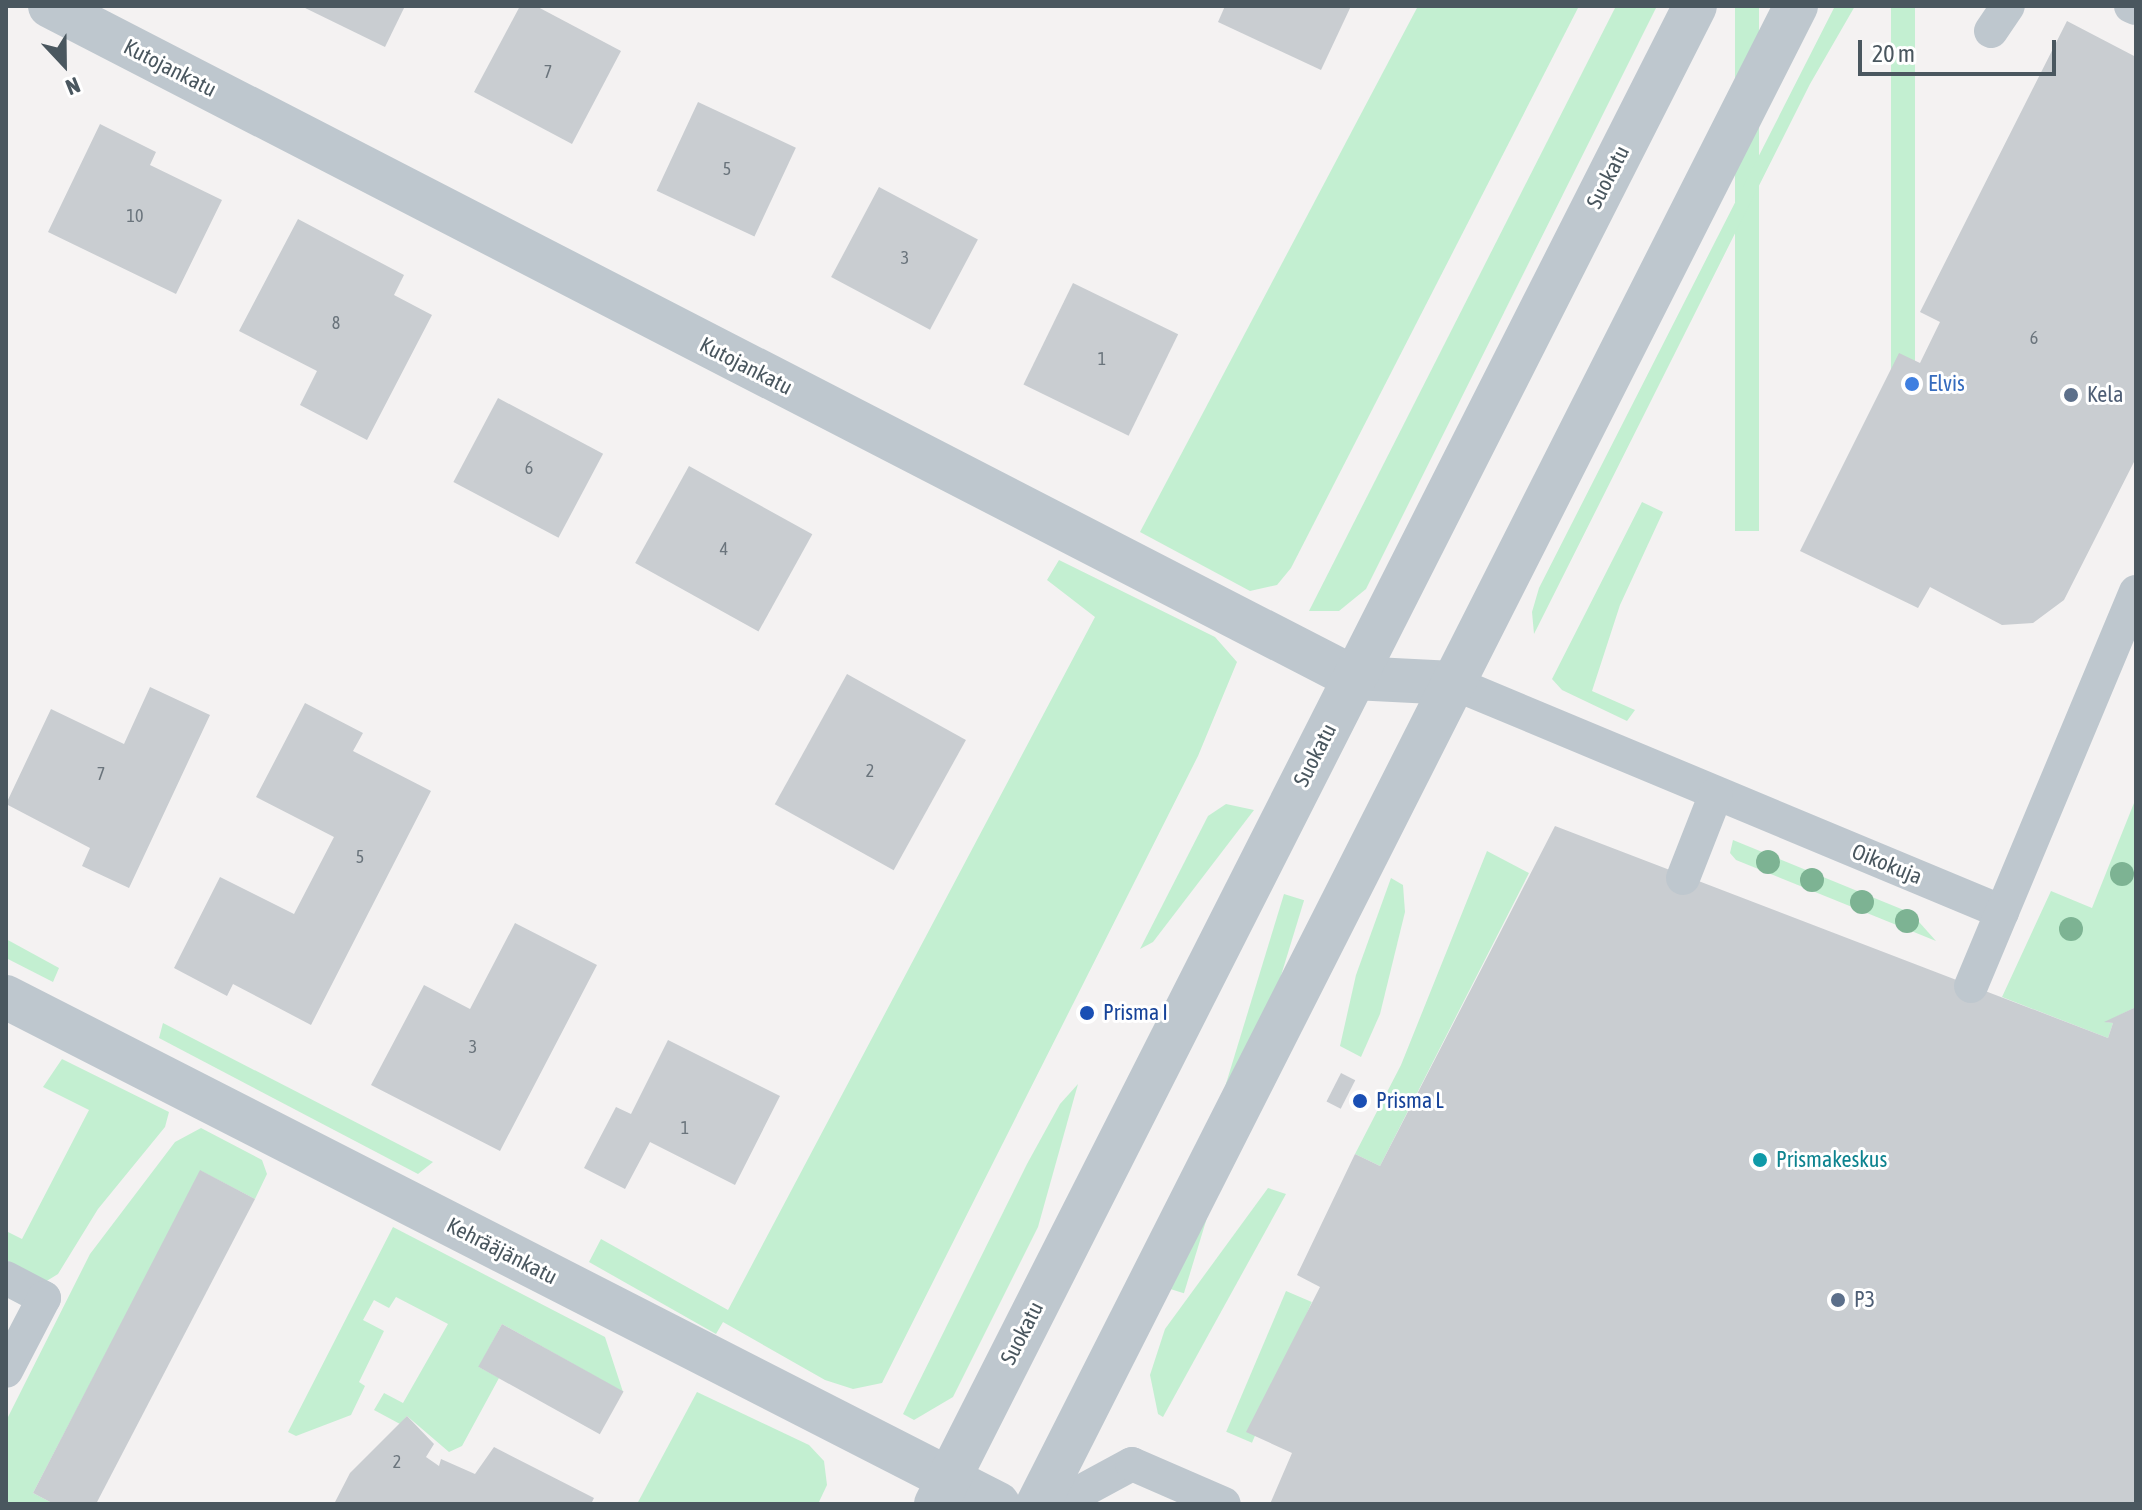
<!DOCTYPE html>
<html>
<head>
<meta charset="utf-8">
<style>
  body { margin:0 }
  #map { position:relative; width:2142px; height:1510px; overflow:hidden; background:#f4f2f2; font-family:"Asap Condensed",sans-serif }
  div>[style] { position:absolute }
  .green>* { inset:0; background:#c3efd1; transform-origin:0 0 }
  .building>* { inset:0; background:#c9cdd1; transform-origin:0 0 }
  .service>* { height:34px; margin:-17px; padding:0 17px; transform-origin:17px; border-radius:17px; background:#bec7ce }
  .minor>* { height:44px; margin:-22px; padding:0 22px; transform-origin:22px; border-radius:22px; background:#bec7ce }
  .tertiary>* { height:44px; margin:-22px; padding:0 22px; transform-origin:22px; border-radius:22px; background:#bec7ce }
  .trees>* { width:24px; height:24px; margin:-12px; border-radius:50%; background:#7db393 }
  .dots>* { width:22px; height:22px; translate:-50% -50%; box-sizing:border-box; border:4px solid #fff; border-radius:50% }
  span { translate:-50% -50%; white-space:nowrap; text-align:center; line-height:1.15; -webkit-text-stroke:6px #fff; paint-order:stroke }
  .number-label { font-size:18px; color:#6a747c }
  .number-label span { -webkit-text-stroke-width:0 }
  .street-label { font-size:22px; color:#4a575f }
  .shop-label { font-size:22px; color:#366cbe }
  .left { translate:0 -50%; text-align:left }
  .service-label { font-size:22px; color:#4e5e75 }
  .transit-label { font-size:22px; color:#164399 }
  .culture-label { font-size:22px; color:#0d838f }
  .frame { position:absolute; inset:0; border:8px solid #4a575f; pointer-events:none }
  .north { position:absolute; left:24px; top:24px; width:80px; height:80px; -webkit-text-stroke:6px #fff; paint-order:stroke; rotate:158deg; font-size:22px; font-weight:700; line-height:32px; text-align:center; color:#4a575f }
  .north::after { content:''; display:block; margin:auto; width:28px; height:36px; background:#4a575f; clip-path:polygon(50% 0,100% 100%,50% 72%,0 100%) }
  .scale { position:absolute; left:1858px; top:40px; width:198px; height:36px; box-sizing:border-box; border:4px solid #4a575f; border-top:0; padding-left:10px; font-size:24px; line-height:28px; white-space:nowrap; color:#4a575f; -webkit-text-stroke:6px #fff; paint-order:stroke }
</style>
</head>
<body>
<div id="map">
  <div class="green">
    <i style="clip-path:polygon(1418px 6px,1579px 6px,1291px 568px,1277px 585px,1250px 591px,1140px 532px)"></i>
    <i style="clip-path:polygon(1616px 6px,1657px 6px,1366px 589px,1339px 611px,1309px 611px)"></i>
    <i style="left:1735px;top:6px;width:24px;height:525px"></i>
    <i style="clip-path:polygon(1835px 6px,1855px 6px,1810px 84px,1534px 634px,1532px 612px,1539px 588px)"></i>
    <i style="left:1891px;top:6px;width:24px;height:529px"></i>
    <i style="clip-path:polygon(1642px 502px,1663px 512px,1620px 605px,1592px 691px,1635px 710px,1627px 721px,1562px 690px,1552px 679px)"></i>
    <i style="clip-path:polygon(1059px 560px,1215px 637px,1237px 662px,1198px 756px,882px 1383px,853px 1389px,825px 1380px,723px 1322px,716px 1334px,589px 1262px,601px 1239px,728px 1310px,1095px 617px,1047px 580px)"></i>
    <i style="clip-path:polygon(2136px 798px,2136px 1007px,2106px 1022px,2113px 1023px,2108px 1038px,2002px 997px,2051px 891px,2092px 908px)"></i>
    <i style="clip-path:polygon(1226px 804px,1254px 810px,1153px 942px,1140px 949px,1208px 816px)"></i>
    <i style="clip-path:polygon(1733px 840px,1911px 913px,1936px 941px,1736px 860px,1730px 853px)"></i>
    <i style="clip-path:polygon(1487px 851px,1529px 873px,1380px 1166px,1355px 1154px,1401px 1065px)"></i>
    <i style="clip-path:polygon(1391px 878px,1403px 885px,1405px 912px,1380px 1014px,1361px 1057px,1340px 1046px,1356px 975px)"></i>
    <i style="left:1284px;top:894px;width:21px;height:411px;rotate:17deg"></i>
    <i style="clip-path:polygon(6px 939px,59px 968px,53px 982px,6px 958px)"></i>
    <i style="clip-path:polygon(163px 1023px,433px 1162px,418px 1174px,159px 1038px)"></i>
    <i style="clip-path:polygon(62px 1059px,169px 1112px,165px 1127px,98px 1209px,58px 1274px,45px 1282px,6px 1260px,6px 1231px,22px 1239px,89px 1110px,43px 1087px)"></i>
    <i style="clip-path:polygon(1078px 1084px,1038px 1227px,953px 1397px,914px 1420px,903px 1414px,1027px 1164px,1060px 1104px)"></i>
    <i style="clip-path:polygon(201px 1128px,262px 1160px,267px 1174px,255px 1199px,201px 1171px,33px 1493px,54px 1504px,6px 1504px,6px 1421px,90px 1254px,175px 1142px)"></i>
    <i style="clip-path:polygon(1268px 1188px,1286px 1194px,1163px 1417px,1158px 1414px,1150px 1375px,1165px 1329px)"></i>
    <i style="clip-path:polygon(393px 1227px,605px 1337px,623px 1392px,502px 1324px,479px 1367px,499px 1378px,462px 1446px,449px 1452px,407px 1416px,400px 1424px,374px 1410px,384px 1393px,403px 1403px,448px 1324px,396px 1297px,389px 1308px,374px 1300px,363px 1320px,384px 1331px,359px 1382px,365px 1386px,351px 1415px,296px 1436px,288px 1432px)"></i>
    <i style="left:1286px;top:1291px;width:28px;height:153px;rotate:23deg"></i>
    <i style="clip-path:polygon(697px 1392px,809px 1445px,824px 1461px,827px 1485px,818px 1504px,637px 1504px)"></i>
  </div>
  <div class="building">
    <i style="clip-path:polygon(301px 6px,405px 6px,385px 47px)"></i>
    <i style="clip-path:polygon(520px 6px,536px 6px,621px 51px,572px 144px,474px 92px)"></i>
    <i style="clip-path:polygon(1225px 6px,1351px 6px,1321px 70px,1218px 22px)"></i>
    <i style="clip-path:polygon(2067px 21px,2136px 57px,2136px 458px,2064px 600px,2033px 623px,2002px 625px,1930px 587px,1918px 608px,1800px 551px,1899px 353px,1920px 363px,1940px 322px,1920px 312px)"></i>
    <i style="left:698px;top:102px;width:108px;height:98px;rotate:25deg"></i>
    <i style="clip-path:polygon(100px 124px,156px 152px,150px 165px,222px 200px,176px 294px,48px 232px)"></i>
    <i style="left:879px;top:187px;width:112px;height:102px;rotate:28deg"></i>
    <i style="clip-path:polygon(298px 219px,404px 275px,394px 295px,432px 315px,367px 440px,300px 405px,317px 371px,239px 331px)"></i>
    <i style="left:1073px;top:283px;width:117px;height:113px;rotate:26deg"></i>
    <i style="left:498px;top:398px;width:119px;height:95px;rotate:28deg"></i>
    <i style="left:689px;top:466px;width:141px;height:111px;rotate:29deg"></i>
    <i style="left:847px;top:674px;width:136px;height:149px;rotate:29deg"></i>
    <i style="clip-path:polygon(150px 687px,210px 715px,129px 888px,82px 866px,90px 848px,6px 804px,51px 709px,124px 744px)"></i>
    <i style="clip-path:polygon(305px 703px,363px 733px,353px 751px,431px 791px,311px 1025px,233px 984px,227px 996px,174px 968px,220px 877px,294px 914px,334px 837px,256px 797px)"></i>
    <i style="clip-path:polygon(1555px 826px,2108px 1038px,2113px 1023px,2104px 1022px,2136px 1007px,2136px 1504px,1270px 1504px,1292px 1453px,1246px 1432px,1320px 1287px,1297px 1275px,1355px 1154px,1380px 1166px)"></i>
    <i style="clip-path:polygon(515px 923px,597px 965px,500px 1151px,371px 1085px,424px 985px,470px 1009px)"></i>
    <i style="clip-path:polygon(668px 1040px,780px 1096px,735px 1185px,650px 1142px,625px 1189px,584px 1168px,616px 1107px,631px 1114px)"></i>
    <i style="left:1341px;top:1073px;width:16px;height:32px;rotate:27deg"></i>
    <i style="clip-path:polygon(200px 1170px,255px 1199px,96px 1504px,54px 1504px,33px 1493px)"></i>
    <i style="left:502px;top:1324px;width:139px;height:49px;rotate:29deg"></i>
    <i style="clip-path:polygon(407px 1416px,434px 1444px,426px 1457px,439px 1466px,441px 1459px,475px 1474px,494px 1447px,594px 1498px,591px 1504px,334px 1504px,350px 1473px)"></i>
  </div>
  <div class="service">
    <i style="left:2131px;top:6px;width:5px;rotate:22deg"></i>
    <i style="left:1991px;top:31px;width:30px;rotate:-56deg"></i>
    <i style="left:1453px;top:683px;width:595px;rotate:22.64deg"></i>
    <i style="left:1683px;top:878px;width:90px;rotate:-68.6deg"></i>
    <i style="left:1971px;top:986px;width:427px;rotate:-67.3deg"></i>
    <i style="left:6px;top:1278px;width:43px;rotate:27.8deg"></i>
    <i style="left:44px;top:1298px;width:82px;rotate:117.5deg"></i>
    <i style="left:1058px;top:1504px;width:84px;rotate:-28.4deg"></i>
    <i style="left:1132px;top:1464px;width:100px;rotate:23.5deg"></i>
  </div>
  <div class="minor">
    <i style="left:50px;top:6px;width:1467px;rotate:27.26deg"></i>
    <i style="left:1354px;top:678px;width:99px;rotate:2.9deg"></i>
    <i style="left:6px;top:997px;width:1114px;rotate:27.07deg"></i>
  </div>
  <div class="tertiary">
    <i style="left:936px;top:1504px;width:1679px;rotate:-63.13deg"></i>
    <i style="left:1038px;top:1504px;width:1679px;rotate:-63.16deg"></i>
  </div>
  <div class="trees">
    <i style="left:1768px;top:862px"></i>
    <i style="left:2122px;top:874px"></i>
    <i style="left:1812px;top:880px"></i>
    <i style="left:1862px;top:902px"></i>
    <i style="left:1907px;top:921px"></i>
    <i style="left:2071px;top:929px"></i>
  </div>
  <div class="dots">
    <i style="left:1912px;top:384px;background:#3f7fe0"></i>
    <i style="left:2071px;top:395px;background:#5c6f8a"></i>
    <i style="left:1087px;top:1013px;background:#1a4fb4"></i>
    <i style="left:1360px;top:1101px;background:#1a4fb4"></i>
    <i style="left:1760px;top:1160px;background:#0f9aa8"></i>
    <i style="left:1838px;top:1300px;background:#5c6f8a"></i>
  </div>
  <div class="number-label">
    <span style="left:548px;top:72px">7</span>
    <span style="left:727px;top:169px">5</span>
    <span style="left:135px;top:216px">10</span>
    <span style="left:905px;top:258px">3</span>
    <span style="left:336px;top:323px">8</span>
    <span style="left:2034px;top:338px">6</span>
    <span style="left:1102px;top:359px">1</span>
    <span style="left:529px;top:468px">6</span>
    <span style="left:724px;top:549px">4</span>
    <span style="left:870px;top:771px">2</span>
    <span style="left:101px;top:774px">7</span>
    <span style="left:360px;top:857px">5</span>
    <span style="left:473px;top:1047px">3</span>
    <span style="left:685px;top:1128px">1</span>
    <span style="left:397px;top:1462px">2</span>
  </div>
  <div class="street-label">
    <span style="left:170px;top:68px;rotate:27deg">Kutojankatu</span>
    <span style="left:1608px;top:177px;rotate:-63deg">Suokatu</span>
    <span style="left:746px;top:366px;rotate:27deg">Kutojankatu</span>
    <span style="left:1315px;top:755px;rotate:-63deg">Suokatu</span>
    <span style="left:1887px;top:864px;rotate:22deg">Oikokuja</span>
    <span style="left:502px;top:1251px;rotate:27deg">Kehrääjänkatu</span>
    <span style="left:1022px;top:1333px;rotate:-63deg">Suokatu</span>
  </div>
  <div class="shop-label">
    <span class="left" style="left:1928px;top:384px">Elvis</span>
  </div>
  <div class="service-label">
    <span class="left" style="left:2087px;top:395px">Kela</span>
    <span class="left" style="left:1854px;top:1300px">P3</span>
  </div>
  <div class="transit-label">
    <span class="left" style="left:1103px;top:1013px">Prisma I</span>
    <span class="left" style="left:1376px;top:1101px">Prisma L</span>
  </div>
  <div class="culture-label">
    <span class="left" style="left:1776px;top:1160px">Prismakeskus</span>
  </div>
  <div class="frame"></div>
  <div class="north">N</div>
  <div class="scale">20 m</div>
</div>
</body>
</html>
